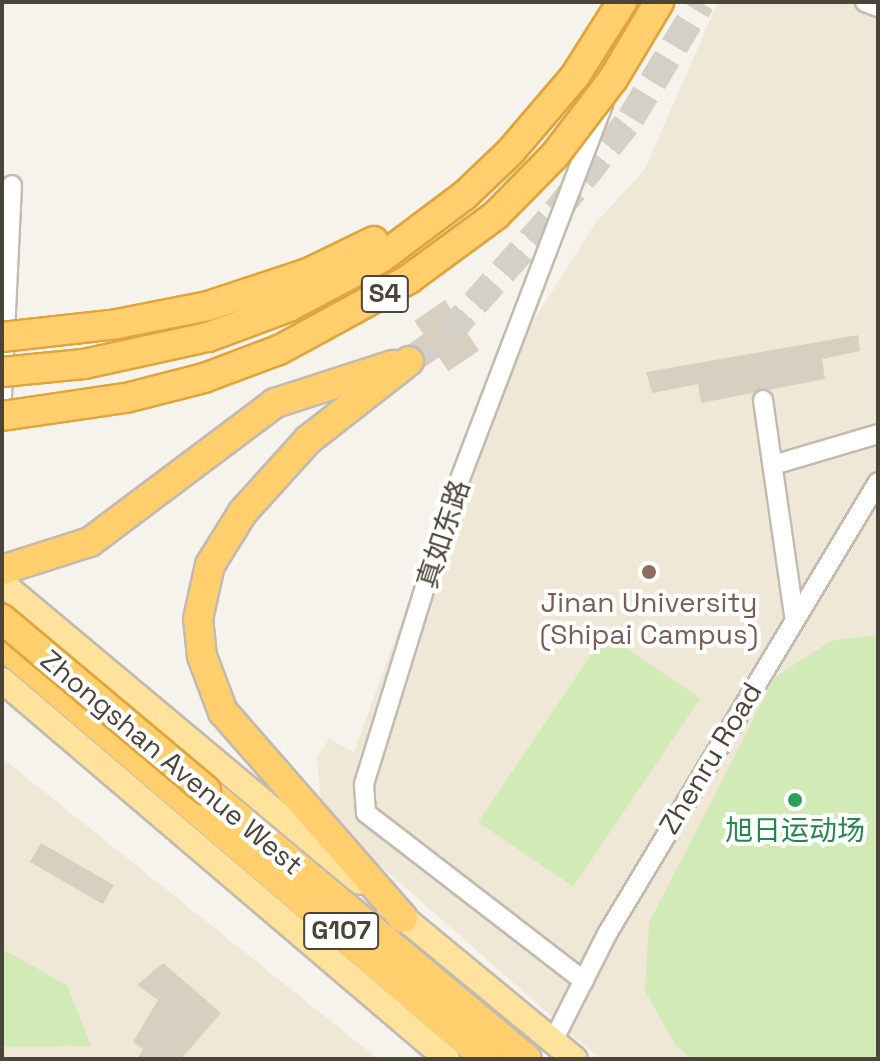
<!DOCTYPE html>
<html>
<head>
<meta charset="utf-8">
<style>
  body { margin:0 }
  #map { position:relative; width:880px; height:1061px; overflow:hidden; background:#f6f3ec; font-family:"Space Grotesk","Noto Sans SC",sans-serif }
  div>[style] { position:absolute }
  .education>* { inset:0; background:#efe8d6 }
  .green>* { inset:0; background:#d2eab5; transform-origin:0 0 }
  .building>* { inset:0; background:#d8cfc1; transform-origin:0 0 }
  .highway-tunnel>* { height:28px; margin-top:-14px; transform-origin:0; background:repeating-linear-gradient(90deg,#d4d0c8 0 28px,transparent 0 42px) }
  .roads { filter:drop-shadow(2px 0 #c2bbae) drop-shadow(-2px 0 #c2bbae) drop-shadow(0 2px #c2bbae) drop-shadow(0 -2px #c2bbae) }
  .minor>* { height:18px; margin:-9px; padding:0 9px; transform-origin:9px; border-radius:9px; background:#fff }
  .major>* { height:24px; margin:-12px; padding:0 12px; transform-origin:12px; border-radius:12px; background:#ffe39c }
  .highway>* { height:28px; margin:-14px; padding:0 14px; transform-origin:14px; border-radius:14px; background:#ffcf6e }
  .bridges { filter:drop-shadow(2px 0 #e0a43c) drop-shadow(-2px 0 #e0a43c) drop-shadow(0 2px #e0a43c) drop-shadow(0 -2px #e0a43c) }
  .highway-bridge>* { height:28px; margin:-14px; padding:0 14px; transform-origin:14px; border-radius:14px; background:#ffcf6e }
  .dots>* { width:22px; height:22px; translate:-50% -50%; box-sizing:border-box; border:4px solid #fff; border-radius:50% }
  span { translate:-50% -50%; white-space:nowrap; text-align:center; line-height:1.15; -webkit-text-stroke:8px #fff; paint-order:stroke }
  .shield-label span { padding:2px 6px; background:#fff; border:2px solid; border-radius:6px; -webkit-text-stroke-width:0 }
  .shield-label { font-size:26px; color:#4b4439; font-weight:700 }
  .street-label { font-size:28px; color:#4b4439 }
  .education-label { font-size:28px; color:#785e54 }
  .leisure-label { font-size:28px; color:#27864d }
  .frame { position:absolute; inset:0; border:4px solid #4b4439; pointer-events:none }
</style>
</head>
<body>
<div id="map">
  <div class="education">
    <i style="clip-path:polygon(718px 2px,878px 2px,878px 1059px,600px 1059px,322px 814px,317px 757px,329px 739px,354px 752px,480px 405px,595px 224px,645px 169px)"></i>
    <i style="clip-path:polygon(2px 758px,378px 1059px,2px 1059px)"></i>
  </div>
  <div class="green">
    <i style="left:605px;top:634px;width:115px;height:227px;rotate:34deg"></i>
    <i style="clip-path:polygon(878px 635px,878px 1059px,692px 1059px,676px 1046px,645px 991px,649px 923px,775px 677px,831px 641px)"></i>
    <i style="clip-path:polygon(2px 949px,67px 985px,91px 1046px,2px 1047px)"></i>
  </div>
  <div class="building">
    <i style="left:445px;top:300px;width:61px;height:37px;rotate:56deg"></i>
    <i style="clip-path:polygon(858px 335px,860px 351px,822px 359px,825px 379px,701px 403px,698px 384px,652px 393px,646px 372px)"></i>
    <i style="left:41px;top:843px;width:84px;height:22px;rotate:30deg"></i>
    <i style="clip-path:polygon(163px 963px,221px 1013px,181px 1059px,137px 1059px,143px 1049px,133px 1042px,158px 1000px,137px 985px)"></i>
  </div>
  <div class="highway-tunnel">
    <i style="left:409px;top:361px;width:46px;rotate:-34.4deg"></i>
    <i style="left:447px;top:335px;width:164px;rotate:-48.5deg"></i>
    <i style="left:556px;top:212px;width:120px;rotate:-51.4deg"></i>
    <i style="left:631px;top:118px;width:135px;rotate:-58.9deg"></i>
  </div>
  <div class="roads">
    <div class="minor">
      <i style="left:865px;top:2px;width:14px;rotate:21deg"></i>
      <i style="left:630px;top:32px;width:32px;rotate:-70deg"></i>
      <i style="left:2px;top:396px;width:211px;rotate:-87.3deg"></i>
      <i style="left:763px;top:400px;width:218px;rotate:81.8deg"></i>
      <i style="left:773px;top:465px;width:109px;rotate:-16.4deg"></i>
      <i style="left:584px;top:981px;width:275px;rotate:-142.4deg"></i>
      <i style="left:366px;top:813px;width:29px;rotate:-94deg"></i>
      <i style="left:364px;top:784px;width:297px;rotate:-72.8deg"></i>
      <i style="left:452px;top:500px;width:424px;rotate:-69.1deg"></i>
      <i style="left:553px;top:1041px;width:120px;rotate:-63.2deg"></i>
      <i style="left:607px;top:934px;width:527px;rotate:-59.05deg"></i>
    </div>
    <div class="major">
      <i style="left:2px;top:583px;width:466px;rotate:39.9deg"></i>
      <i style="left:2px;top:680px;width:585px;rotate:40.42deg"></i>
      <i style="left:388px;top:905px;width:242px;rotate:39.5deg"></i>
    </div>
    <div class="highway">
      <i style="left:2px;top:570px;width:92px;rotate:-17.7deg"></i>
      <i style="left:90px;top:542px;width:231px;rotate:-36.9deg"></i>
      <i style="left:275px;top:403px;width:124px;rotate:-17.9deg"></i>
      <i style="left:2px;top:644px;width:638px;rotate:40.55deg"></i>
      <i style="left:206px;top:790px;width:419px;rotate:40deg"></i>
      <i style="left:403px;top:918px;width:274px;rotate:-131.1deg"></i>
      <i style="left:223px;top:712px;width:60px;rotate:-110.6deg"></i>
      <i style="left:202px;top:656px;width:37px;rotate:-96deg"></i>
      <i style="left:198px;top:619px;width:55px;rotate:-77.5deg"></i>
      <i style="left:210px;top:565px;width:62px;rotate:-58.1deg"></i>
      <i style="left:243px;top:512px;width:97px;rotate:-47.9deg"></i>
      <i style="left:308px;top:440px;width:128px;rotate:-38deg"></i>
    </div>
  </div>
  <div class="bridges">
    <div class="highway-bridge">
      <i style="left:2px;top:337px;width:116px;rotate:-6.4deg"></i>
      <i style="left:117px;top:324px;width:93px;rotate:-11.2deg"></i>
      <i style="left:208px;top:306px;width:105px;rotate:-18.3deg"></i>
      <i style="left:308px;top:273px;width:73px;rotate:-25.9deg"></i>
      <i style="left:2px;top:372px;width:82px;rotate:-5.6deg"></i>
      <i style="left:84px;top:364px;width:127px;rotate:-12.3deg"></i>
      <i style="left:208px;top:337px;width:86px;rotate:-20.3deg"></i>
      <i style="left:289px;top:307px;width:104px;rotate:-28deg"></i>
      <i style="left:381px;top:258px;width:105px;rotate:-36.9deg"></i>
      <i style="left:465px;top:195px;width:64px;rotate:-43.7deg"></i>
      <i style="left:511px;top:151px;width:99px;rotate:-49.5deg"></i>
      <i style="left:575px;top:76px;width:88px;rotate:-57.6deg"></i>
      <i style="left:2px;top:416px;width:125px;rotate:-8.3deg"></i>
      <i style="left:126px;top:398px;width:81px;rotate:-14.4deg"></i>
      <i style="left:204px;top:378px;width:80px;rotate:-20.5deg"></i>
      <i style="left:279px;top:350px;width:148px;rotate:-28.6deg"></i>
      <i style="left:409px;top:279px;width:108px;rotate:-36.3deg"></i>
      <i style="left:496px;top:215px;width:84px;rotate:-45.5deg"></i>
      <i style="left:555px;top:155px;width:96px;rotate:-52.7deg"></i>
      <i style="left:613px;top:79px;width:90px;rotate:-59.1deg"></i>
      <i style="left:2px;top:619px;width:266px;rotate:40deg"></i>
    </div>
  </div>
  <div class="dots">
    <i style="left:649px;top:572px;background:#8d6e63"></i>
    <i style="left:795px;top:800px;background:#2e9e5b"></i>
  </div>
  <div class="shield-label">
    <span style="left:385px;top:294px">S4</span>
    <span style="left:341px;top:931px">G107</span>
  </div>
  <div class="street-label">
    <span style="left:443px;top:534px;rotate:-72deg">真如东路</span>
    <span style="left:710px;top:758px;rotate:-59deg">Zhenru Road</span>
    <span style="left:172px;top:762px;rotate:40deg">Zhongshan Avenue West</span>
  </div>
  <div class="education-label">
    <span style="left:649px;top:618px">Jinan University<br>(Shipai Campus)</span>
  </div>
  <div class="leisure-label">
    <span style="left:795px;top:830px">旭日运动场</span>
  </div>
  <div class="frame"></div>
</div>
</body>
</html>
